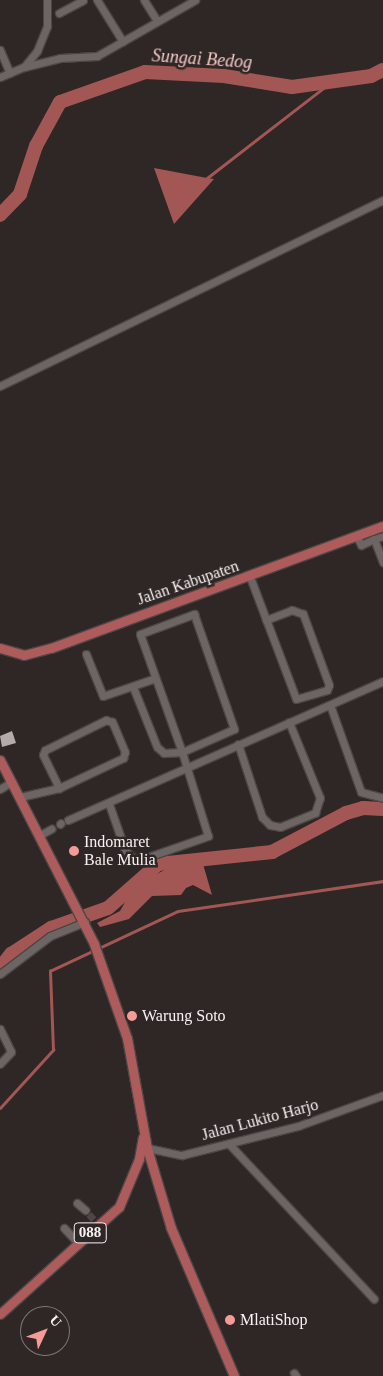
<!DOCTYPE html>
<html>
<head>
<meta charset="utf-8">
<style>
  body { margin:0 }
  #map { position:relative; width:383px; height:1376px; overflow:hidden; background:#2e2726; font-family:"Times New Roman",serif }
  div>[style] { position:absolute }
  .water>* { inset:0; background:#a35754 }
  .stream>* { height:2.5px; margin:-1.25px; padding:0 1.25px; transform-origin:1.25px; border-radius:1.25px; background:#a35754 }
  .river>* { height:14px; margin:-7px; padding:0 7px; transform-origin:7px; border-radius:7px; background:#a35754 }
  .building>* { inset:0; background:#b4abaa }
  .minor-tunnel>* { height:7px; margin-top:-3.5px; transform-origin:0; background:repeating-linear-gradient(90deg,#4c4645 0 7px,transparent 0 10.5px) }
  .roads { filter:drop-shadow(1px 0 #4c4645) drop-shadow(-1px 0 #4c4645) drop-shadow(0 1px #4c4645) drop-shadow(0 -1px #4c4645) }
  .minor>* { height:7px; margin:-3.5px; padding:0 3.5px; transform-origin:3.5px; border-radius:3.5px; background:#6d6564 }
  .major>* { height:9px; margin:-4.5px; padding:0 4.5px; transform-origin:4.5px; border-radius:4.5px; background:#ae5b5b }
  .dots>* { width:14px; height:14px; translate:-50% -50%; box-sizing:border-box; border:2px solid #2e2726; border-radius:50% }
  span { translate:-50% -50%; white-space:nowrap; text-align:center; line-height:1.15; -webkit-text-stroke:5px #2e2726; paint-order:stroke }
  .shield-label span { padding:1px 4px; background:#2e2726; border:1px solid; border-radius:4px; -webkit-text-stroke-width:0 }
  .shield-label { font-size:15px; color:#f8f3f2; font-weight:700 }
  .street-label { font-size:16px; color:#f8f3f2 }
  .poi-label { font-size:16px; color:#f8f3f2 }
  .left { translate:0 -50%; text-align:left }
  .water-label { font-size:18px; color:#f6c8c5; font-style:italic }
  .north { position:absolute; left:20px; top:1306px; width:50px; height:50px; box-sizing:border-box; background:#2e2726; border:1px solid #7f7978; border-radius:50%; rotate:47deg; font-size:14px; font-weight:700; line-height:20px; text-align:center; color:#f8f3f2 }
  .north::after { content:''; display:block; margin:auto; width:18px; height:22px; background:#f59b96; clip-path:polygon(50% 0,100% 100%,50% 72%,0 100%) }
</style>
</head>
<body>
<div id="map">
  <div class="water">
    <i style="clip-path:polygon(154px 168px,207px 178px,214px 179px,174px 224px)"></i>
    <i style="clip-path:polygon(203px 864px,212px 895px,193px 885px,186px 888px,181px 895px,152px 896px,129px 919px,100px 927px,97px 923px,120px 911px,128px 897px,153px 876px,174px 865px)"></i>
  </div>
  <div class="stream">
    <i style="left:207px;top:178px;width:157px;rotate:-37.7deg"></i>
    <i style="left:0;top:1108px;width:79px;rotate:-47.6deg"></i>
    <i style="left:53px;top:1050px;width:79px;rotate:-92.2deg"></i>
    <i style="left:50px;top:971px;width:141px;rotate:-25.1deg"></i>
    <i style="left:178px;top:911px;width:207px;rotate:-8.3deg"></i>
  </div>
  <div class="river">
    <i style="left:0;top:215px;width:29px;rotate:-46deg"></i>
    <i style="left:20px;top:194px;width:51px;rotate:-71.6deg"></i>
    <i style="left:36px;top:146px;width:50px;rotate:-61.4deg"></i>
    <i style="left:60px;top:102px;width:90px;rotate:-19.4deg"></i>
    <i style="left:145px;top:72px;width:79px;rotate:2.9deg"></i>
    <i style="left:224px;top:76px;width:69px;rotate:9.2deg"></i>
    <i style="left:292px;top:87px;width:80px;rotate:-7.9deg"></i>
    <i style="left:371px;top:76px;width:13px;rotate:-27deg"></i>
    <i style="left:0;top:968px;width:18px;rotate:-52deg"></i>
    <i style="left:11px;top:954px;width:48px;rotate:-33deg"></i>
    <i style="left:51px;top:928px;width:60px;rotate:-19.3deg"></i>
    <i style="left:108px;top:908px;width:67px;rotate:-41.3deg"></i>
    <i style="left:158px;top:864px;width:115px;rotate:-6deg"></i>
    <i style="left:272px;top:852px;width:84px;rotate:-27.8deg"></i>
    <i style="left:346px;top:813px;width:18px;rotate:-16deg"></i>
    <i style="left:363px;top:808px;width:20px;rotate:3deg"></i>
  </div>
  <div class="building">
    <i style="clip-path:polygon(12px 731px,16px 743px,2px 747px,0 736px)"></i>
  </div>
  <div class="minor-tunnel">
    <i style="left:89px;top:1214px;width:12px;rotate:48deg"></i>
  </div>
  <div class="roads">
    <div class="minor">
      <i style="left:97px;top:0;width:49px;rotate:58.2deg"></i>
      <i style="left:144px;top:0;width:25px;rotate:58deg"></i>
      <i style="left:59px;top:13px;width:27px;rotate:-28deg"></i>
      <i style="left:0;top:50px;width:25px;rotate:67deg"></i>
      <i style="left:24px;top:67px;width:37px;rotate:-14deg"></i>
      <i style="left:60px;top:58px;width:37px;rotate:-3deg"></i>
      <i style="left:97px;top:56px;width:113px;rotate:-29.7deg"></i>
      <i style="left:0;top:77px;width:26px;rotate:-23deg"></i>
      <i style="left:24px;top:67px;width:21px;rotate:-51deg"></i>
      <i style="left:37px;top:51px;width:27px;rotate:-68deg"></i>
      <i style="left:47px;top:26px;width:26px;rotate:-90deg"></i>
      <i style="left:0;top:386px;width:426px;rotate:-25.9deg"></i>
      <i style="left:357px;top:537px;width:9px;rotate:63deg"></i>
      <i style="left:361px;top:545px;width:14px;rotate:-25deg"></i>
      <i style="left:374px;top:539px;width:25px;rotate:69deg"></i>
      <i style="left:374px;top:539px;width:9px;rotate:-18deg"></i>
      <i style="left:250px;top:577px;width:130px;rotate:69.3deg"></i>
      <i style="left:296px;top:699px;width:32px;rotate:-16deg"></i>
      <i style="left:327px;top:690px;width:5px;rotate:-68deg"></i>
      <i style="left:329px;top:685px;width:76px;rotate:-110.1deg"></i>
      <i style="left:303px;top:614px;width:12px;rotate:-160deg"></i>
      <i style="left:292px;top:610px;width:28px;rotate:159deg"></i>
      <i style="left:194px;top:614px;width:122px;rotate:70.8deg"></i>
      <i style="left:234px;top:729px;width:57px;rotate:156.1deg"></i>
      <i style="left:182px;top:752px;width:125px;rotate:-109.6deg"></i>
      <i style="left:140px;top:634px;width:58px;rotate:-20.3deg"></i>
      <i style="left:86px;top:654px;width:45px;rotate:68deg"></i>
      <i style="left:103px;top:696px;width:53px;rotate:-18.8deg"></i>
      <i style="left:330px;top:705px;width:92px;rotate:70.4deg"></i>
      <i style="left:361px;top:792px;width:23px;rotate:15deg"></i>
      <i style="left:238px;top:744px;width:77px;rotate:71.8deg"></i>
      <i style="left:262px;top:817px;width:11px;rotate:45deg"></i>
      <i style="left:270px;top:825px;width:10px;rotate:11deg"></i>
      <i style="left:280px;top:827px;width:38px;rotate:-22deg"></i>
      <i style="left:315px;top:813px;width:16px;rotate:-72deg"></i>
      <i style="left:320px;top:798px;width:82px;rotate:-112.2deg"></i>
      <i style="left:0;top:789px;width:13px;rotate:-32deg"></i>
      <i style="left:20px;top:797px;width:40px;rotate:-13deg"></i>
      <i style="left:59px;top:788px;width:71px;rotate:-25.1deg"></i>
      <i style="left:123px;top:758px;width:6px;rotate:-72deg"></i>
      <i style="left:125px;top:752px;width:33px;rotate:-113deg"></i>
      <i style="left:112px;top:722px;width:6px;rotate:-162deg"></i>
      <i style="left:106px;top:720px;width:68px;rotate:153.8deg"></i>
      <i style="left:45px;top:750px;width:5px;rotate:112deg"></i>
      <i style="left:43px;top:755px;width:37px;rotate:64deg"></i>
      <i style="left:109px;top:804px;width:49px;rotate:70.8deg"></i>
      <i style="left:125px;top:850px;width:11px;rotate:45deg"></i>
      <i style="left:133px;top:858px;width:12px"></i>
      <i style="left:145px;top:858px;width:67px;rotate:-19.2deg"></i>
      <i style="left:208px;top:836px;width:88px;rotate:-107.2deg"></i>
      <i style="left:182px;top:752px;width:18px;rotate:177deg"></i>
      <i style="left:164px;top:753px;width:9px;rotate:-139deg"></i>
      <i style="left:157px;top:747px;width:65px;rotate:-111.8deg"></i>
      <i style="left:68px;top:820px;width:344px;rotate:-23.8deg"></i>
      <i style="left:60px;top:824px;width:1px;rotate:-45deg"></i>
      <i style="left:40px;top:835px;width:13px;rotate:-29deg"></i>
      <i style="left:0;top:974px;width:63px;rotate:-37.2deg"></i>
      <i style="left:50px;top:936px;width:38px;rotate:-22deg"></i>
      <i style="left:0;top:1029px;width:25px;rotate:64deg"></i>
      <i style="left:11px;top:1052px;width:16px;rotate:133deg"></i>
      <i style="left:229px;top:1144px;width:212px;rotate:46.9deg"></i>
      <i style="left:143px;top:1147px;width:40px;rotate:12deg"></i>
      <i style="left:182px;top:1155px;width:120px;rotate:-14deg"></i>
      <i style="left:298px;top:1126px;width:90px;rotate:-20deg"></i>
      <i style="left:77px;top:1203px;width:11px;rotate:41deg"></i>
      <i style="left:64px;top:1228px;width:21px;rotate:47deg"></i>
      <i style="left:294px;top:1373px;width:4px;rotate:56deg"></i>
    </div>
    <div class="major">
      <i style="left:0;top:648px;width:25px;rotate:16deg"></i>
      <i style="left:24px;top:655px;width:28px;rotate:-15deg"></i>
      <i style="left:51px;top:648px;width:354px;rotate:-20.2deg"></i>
      <i style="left:0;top:760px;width:207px;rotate:62.9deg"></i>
      <i style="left:94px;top:944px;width:100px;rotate:70.7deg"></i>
      <i style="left:127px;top:1038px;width:112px;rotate:79.7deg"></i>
      <i style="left:147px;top:1148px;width:84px;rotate:73.3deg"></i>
      <i style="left:171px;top:1228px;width:161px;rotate:66.9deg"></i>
      <i style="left:0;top:1314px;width:160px;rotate:-42deg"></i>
      <i style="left:119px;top:1207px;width:52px;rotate:-67.4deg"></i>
      <i style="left:139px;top:1159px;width:22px;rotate:-80deg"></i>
    </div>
  </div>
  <div class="dots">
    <i style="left:74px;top:851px;background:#f59b96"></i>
    <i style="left:132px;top:1016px;background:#f59b96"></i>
    <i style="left:230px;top:1320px;background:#f59b96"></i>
  </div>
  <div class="shield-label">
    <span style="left:90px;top:1233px">088</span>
  </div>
  <div class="street-label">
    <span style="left:188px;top:583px;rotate:-19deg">Jalan Kabupaten</span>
    <span style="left:260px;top:1120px;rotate:-15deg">Jalan Lukito Harjo</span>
  </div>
  <div class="poi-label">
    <span class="left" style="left:84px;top:851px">Indomaret<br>Bale Mulia</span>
    <span class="left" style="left:142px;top:1016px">Warung Soto</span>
    <span class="left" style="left:240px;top:1320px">MlatiShop</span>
  </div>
  <div class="water-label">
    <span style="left:202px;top:59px;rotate:4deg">Sungai Bedog</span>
  </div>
  <div class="north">U</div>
</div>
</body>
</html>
